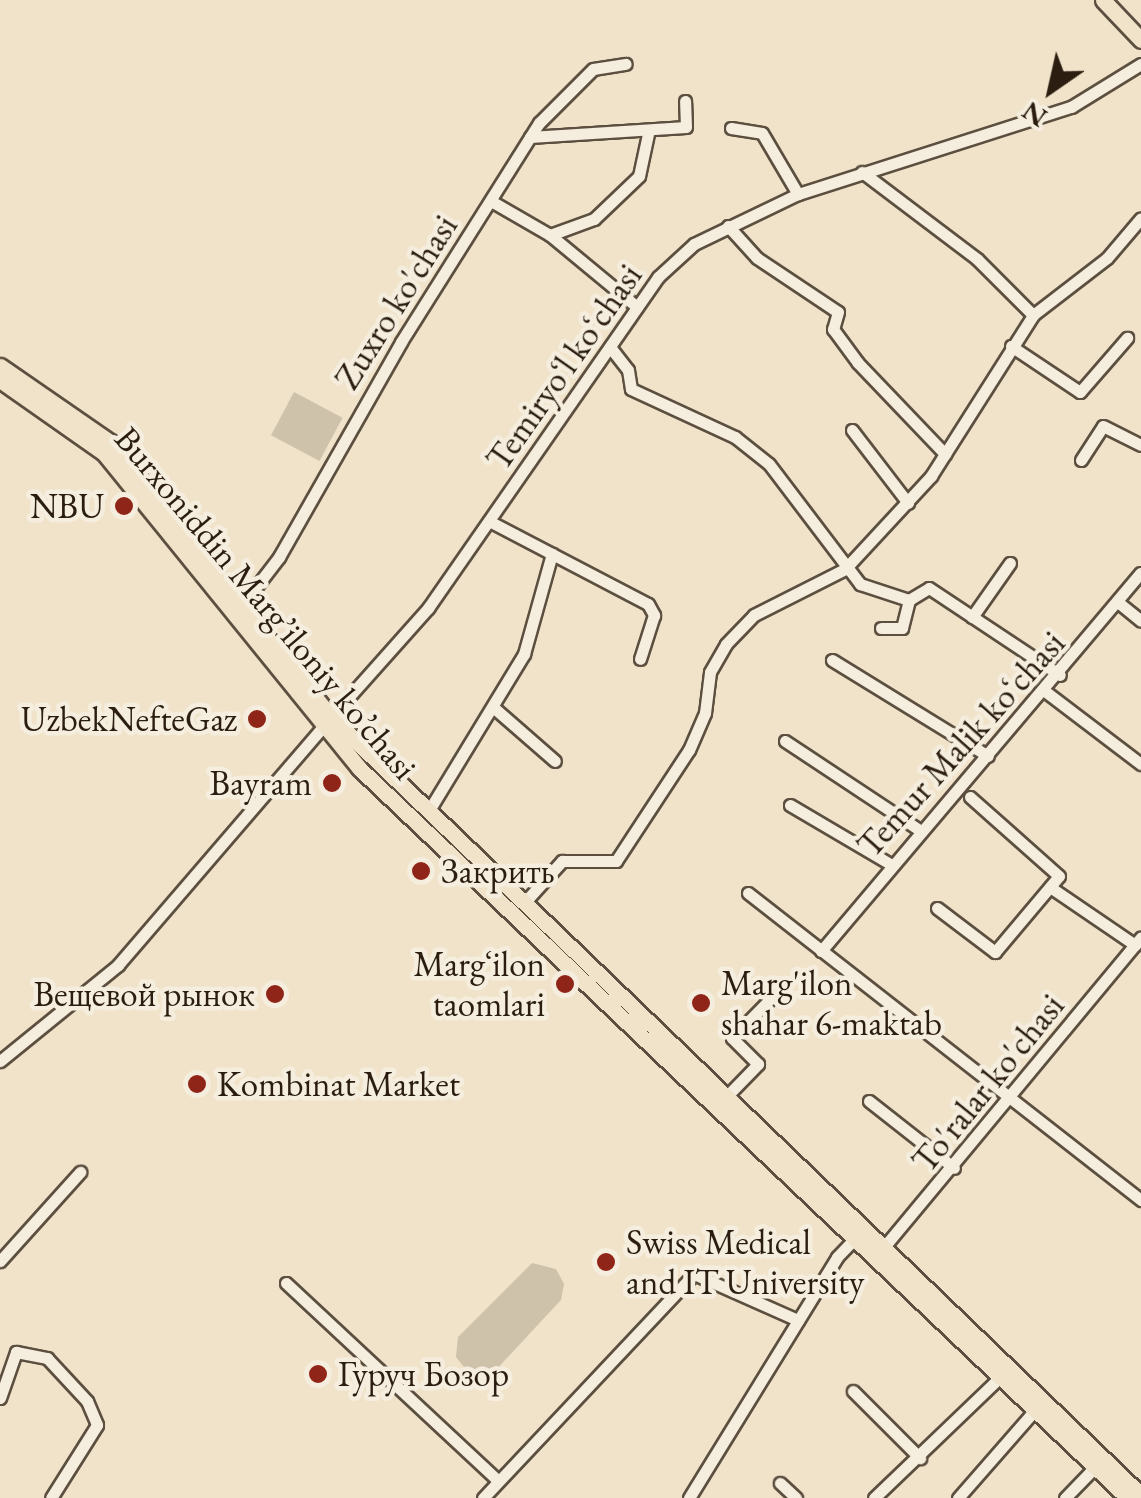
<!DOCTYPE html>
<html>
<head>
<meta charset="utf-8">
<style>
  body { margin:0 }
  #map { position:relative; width:1141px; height:1498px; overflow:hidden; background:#f0e3ca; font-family:"EB Garamond",serif }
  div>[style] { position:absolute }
  .green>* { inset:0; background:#cfc2ab; transform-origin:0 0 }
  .roads { filter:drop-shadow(2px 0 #5c4f3f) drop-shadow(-2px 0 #5c4f3f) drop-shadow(0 2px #5c4f3f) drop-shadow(0 -2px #5c4f3f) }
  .minor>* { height:11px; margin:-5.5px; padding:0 5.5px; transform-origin:5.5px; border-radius:5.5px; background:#f5eddd }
  .major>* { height:15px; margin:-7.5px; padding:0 7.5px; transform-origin:7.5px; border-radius:7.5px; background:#f0e3ca }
  .dots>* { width:28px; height:28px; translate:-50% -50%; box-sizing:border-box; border:5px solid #f5eddd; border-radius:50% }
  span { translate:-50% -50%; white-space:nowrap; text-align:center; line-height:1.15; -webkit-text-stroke:9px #f5eddd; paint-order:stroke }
  .street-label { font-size:35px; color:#2b1e11 }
  .poi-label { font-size:35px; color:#2b1e11 }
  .right { translate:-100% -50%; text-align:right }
  .left { translate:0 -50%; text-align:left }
  .north { position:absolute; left:1001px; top:40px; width:100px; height:100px; -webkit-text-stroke:8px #f5eddd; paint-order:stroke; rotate:214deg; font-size:28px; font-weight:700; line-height:40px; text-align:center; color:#2b1e11 }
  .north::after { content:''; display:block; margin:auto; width:35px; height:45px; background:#2b1e11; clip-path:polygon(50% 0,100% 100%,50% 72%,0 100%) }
</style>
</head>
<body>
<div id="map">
  <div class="green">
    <i style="left:294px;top:392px;width:55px;height:49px;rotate:28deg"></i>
    <i style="clip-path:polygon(532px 1263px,556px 1269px,564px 1284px,561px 1300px,495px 1371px,467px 1371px,456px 1357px,458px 1337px)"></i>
  </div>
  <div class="roads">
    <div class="minor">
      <i style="left:731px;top:128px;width:31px;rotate:9deg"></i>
      <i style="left:762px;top:133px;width:71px;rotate:59.5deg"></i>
      <i style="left:530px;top:137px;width:156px;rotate:-3.7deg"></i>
      <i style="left:686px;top:127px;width:26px;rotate:-92deg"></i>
      <i style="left:862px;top:172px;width:144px;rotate:37.1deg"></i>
      <i style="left:977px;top:259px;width:79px;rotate:45deg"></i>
      <i style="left:491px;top:201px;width:68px;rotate:30deg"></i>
      <i style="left:550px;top:235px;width:113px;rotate:39.6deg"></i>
      <i style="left:728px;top:226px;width:43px;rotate:47.8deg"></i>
      <i style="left:757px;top:258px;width:97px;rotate:33.7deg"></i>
      <i style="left:838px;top:312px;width:18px;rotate:106deg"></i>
      <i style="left:833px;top:329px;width:42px;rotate:53.7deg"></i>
      <i style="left:858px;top:363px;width:126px;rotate:46.3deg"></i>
      <i style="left:550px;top:235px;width:47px;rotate:-20deg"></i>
      <i style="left:594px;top:219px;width:62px;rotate:-43.7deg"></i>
      <i style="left:639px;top:176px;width:43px;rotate:-77.9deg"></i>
      <i style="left:1011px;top:346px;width:83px;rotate:33.7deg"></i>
      <i style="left:1080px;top:392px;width:72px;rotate:-49deg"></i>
      <i style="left:610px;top:347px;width:29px;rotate:52deg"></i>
      <i style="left:628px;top:370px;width:19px;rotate:81deg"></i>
      <i style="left:631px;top:389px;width:115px;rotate:24.8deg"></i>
      <i style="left:735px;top:437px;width:43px;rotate:38.5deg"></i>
      <i style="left:769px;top:464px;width:151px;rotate:52.8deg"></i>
      <i style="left:860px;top:584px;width:52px;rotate:18.1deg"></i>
      <i style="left:909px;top:600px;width:23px;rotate:-31deg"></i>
      <i style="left:929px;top:588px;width:157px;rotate:33.6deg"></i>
      <i style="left:852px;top:430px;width:92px;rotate:52.5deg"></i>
      <i style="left:1081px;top:460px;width:40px;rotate:-57.1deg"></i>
      <i style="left:1103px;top:426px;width:42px;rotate:26.6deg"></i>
      <i style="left:489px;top:521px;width:179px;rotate:27.6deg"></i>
      <i style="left:648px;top:604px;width:13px;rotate:61deg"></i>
      <i style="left:654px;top:615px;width:46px;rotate:107.7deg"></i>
      <i style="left:1119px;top:603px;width:28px;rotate:39deg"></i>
      <i style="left:243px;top:604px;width:59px;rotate:-52.5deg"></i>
      <i style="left:279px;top:557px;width:247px;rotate:-60.4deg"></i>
      <i style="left:401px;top:342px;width:259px;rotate:-57.8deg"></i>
      <i style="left:539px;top:123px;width:76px;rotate:-45deg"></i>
      <i style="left:593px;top:69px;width:33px;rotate:-9deg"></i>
      <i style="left:972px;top:617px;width:66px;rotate:-54.9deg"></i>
      <i style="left:881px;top:628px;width:21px"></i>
      <i style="left:902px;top:628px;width:29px;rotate:-76deg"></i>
      <i style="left:832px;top:660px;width:183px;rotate:31.6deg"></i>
      <i style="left:1046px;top:692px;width:119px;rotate:37.2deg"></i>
      <i style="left:493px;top:707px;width:82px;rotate:41.1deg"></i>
      <i style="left:331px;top:717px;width:146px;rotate:-48.3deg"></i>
      <i style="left:428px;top:608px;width:403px;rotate:-55.2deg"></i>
      <i style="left:658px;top:277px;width:49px;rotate:-42.5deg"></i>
      <i style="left:694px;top:244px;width:115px;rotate:-25.7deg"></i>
      <i style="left:798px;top:194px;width:287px;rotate:-17.7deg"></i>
      <i style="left:1071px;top:107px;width:82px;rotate:-31.6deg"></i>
      <i style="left:785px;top:741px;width:163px;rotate:33.5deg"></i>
      <i style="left:790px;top:805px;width:116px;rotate:30.5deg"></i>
      <i style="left:428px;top:812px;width:185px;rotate:-58.7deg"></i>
      <i style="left:524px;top:654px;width:104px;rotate:-74.4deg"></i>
      <i style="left:1050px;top:887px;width:103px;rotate:34.3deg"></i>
      <i style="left:748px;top:893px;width:499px;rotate:38deg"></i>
      <i style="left:524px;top:903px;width:57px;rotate:-47.9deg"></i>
      <i style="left:562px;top:861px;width:54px"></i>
      <i style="left:616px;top:861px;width:133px;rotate:-56.7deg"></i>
      <i style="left:689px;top:750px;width:40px;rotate:-66.6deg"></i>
      <i style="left:705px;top:713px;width:41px;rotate:-83deg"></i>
      <i style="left:710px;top:672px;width:32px;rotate:-60deg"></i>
      <i style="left:726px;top:644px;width:40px;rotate:-46deg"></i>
      <i style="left:754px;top:615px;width:102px;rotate:-26.8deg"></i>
      <i style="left:845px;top:569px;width:127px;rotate:-47.2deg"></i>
      <i style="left:931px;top:476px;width:191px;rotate:-57.6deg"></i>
      <i style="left:1033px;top:315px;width:93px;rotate:-37.6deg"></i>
      <i style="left:1107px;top:258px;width:52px;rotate:-49.6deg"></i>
      <i style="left:937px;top:908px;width:73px;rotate:37.2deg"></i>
      <i style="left:995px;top:952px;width:99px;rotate:-49.9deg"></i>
      <i style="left:1059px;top:876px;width:119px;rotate:-138.4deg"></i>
      <i style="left:821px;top:951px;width:495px;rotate:-49.8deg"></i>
      <i style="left:0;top:1061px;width:152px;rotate:-39.1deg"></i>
      <i style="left:118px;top:965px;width:314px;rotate:-49.3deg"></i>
      <i style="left:724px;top:1099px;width:49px;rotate:-45.8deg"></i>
      <i style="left:758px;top:1064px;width:37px;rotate:-135deg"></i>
      <i style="left:732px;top:1038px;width:63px;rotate:-45.6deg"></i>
      <i style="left:869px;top:1101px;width:108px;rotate:38.2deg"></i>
      <i style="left:879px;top:1253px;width:410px;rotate:-50.3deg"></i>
      <i style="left:0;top:1261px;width:120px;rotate:-48deg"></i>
      <i style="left:286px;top:1283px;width:289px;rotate:43deg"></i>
      <i style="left:853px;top:1391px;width:95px;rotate:45deg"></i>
      <i style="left:0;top:1398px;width:49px;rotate:-70.8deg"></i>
      <i style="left:16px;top:1352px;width:32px;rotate:11deg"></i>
      <i style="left:47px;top:1358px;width:59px;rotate:47.1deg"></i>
      <i style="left:87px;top:1401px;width:26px;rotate:67deg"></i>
      <i style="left:97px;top:1425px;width:86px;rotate:122.2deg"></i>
      <i style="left:780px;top:1483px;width:22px;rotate:43deg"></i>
      <i style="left:483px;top:1498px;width:308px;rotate:-46.7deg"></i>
      <i style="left:694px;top:1274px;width:114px;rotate:23.9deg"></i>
      <i style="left:689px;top:1498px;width:283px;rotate:-58.4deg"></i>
      <i style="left:837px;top:1257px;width:33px;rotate:-46deg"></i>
      <i style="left:874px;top:1498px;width:175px;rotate:-43.8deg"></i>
      <i style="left:958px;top:1498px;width:117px;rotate:-48.8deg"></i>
      <i style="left:1065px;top:1498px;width:43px;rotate:-45.9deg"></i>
    </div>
    <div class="major">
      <i style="left:1103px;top:0;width:55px;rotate:46.5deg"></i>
      <i style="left:0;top:366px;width:134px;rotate:34.6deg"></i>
      <i style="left:110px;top:442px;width:353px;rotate:51.2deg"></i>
      <i style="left:331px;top:717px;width:1123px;rotate:43.85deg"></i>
      <i style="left:0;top:380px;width:127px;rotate:35.1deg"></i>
      <i style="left:104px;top:453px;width:405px;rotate:51deg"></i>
      <i style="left:359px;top:768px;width:1060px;rotate:43.51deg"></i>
    </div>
  </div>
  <div class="dots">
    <i style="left:124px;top:506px;background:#8f2418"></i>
    <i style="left:257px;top:719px;background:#8f2418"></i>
    <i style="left:332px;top:783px;background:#8f2418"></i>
    <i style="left:421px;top:871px;background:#8f2418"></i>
    <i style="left:565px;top:984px;background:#8f2418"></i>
    <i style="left:275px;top:994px;background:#8f2418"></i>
    <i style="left:701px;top:1003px;background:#8f2418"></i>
    <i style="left:197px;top:1084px;background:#8f2418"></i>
    <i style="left:606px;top:1262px;background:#8f2418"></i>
    <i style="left:318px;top:1374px;background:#8f2418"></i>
  </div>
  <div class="street-label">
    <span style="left:396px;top:302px;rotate:-58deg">Zuxro ko'chasi</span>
    <span style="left:564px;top:367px;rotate:-55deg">Temiryoʻl koʻchasi</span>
    <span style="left:266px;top:603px;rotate:50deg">Burxoniddin Marg’iloniy ko’chasi</span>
    <span style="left:961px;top:744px;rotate:-48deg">Temur Malik koʻchasi</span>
    <span style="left:988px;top:1083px;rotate:-51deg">To'ralar ko'chasi</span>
  </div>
  <div class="poi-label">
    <span class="right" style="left:104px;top:506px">NBU</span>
    <span class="right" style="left:237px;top:719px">UzbekNefteGaz</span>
    <span class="right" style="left:312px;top:783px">Bayram</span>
    <span class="left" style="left:441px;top:871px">Закрить</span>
    <span class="right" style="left:545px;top:984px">Margʻilon<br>taomlari</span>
    <span class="left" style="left:721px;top:1003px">Marg'ilon<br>shahar 6-maktab</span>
    <span class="right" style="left:255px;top:994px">Вещевой рынок</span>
    <span class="left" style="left:217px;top:1084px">Kombinat Market</span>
    <span class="left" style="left:626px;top:1262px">Swiss Medical<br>and IT University</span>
    <span class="left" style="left:338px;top:1374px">Гуруч Бозор</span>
  </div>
  <div class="north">N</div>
</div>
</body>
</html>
